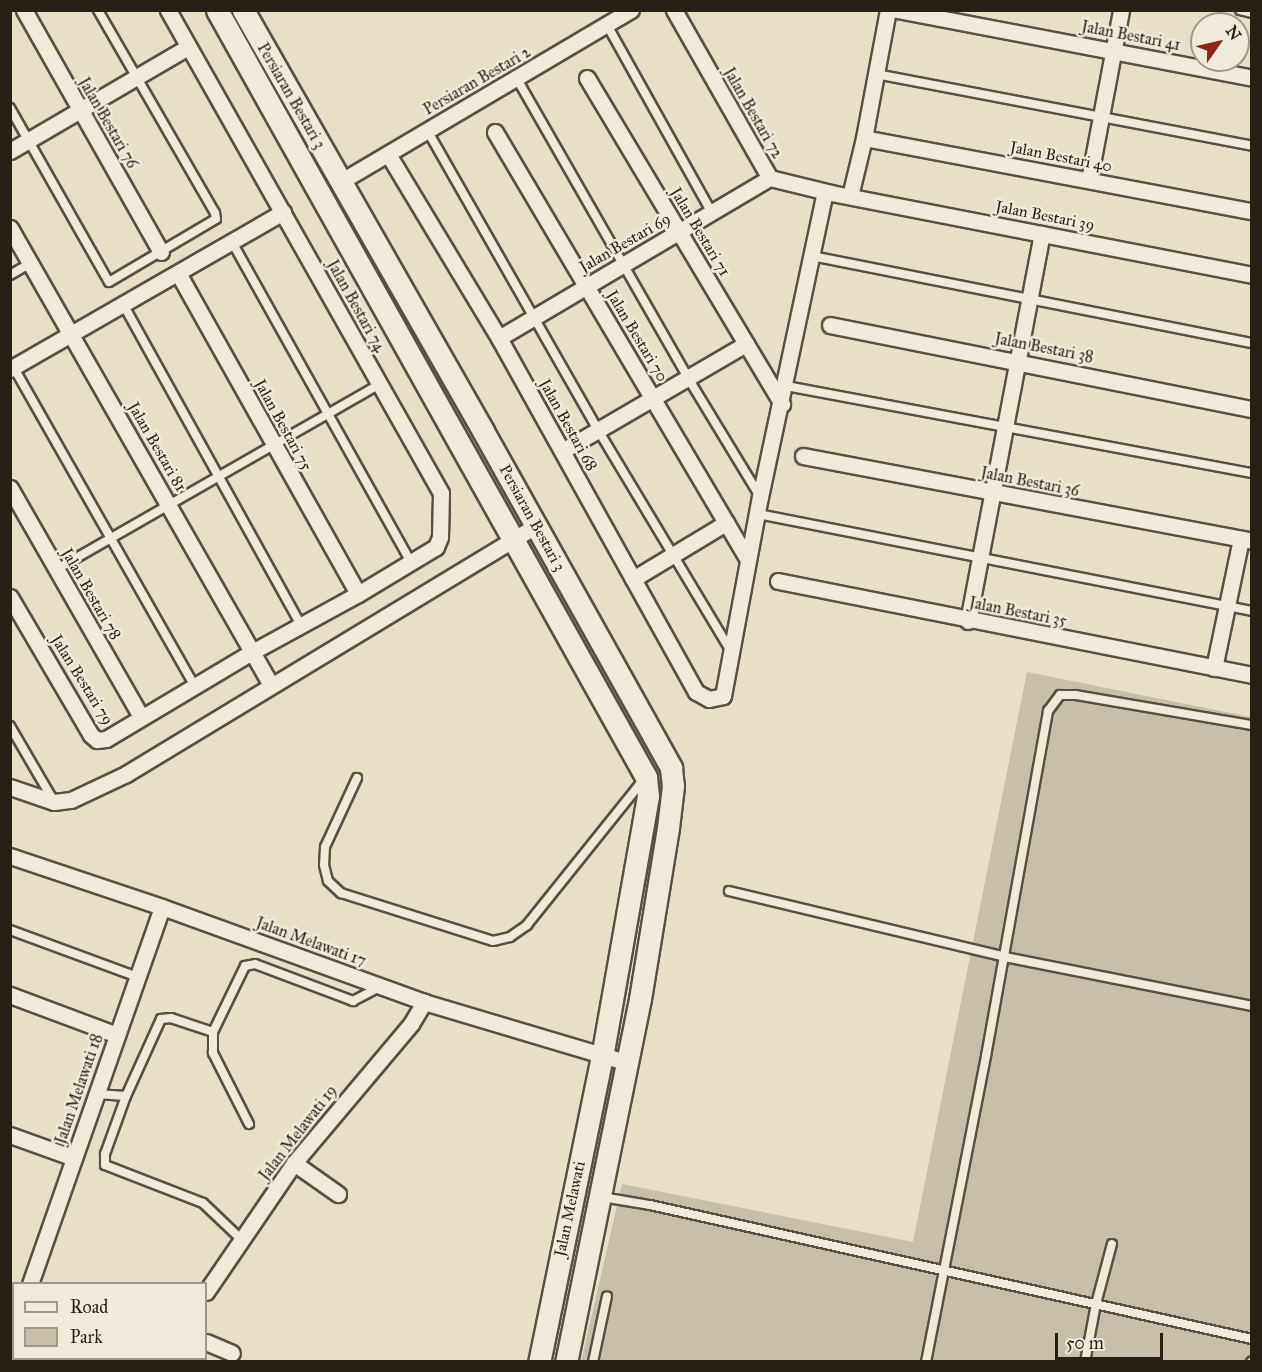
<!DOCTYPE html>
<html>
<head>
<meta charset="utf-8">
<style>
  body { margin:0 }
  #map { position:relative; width:1262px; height:1372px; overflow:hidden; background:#e8e0c5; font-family:"IM FELL Great Primer",serif }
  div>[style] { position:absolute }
  .green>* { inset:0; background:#c7bfa7 }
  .roads { filter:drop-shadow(2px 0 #584f42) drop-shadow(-2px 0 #584f42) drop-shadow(0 2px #584f42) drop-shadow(0 -2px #584f42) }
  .lane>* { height:8px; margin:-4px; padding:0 4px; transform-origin:4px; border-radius:4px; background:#f0ebd9 }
  .street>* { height:15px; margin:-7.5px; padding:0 7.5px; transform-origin:7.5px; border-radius:7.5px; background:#f0ebd9 }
  .secondary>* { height:21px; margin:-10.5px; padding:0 10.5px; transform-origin:10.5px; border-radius:10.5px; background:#f0ebd9 }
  span { translate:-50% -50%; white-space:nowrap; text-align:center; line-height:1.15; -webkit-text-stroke:5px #f0ebd9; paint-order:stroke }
  .street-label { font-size:16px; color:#281f17 }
  .frame { position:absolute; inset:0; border:12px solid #281f17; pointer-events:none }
  .legend { position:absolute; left:12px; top:1282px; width:195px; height:78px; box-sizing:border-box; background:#f0ebd9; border:2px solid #a0998b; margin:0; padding:8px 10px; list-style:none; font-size:18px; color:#281f17 }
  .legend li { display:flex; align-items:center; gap:12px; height:30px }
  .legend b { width:30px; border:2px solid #a0998b }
  .north { position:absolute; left:1190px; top:12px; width:60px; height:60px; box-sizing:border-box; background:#f0ebd9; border:2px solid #a0998b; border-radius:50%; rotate:56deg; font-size:16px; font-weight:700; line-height:24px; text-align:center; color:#281f17 }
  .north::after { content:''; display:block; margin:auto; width:21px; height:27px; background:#8f2418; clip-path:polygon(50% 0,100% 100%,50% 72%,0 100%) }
  .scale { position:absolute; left:1055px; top:1333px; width:108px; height:27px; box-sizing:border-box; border:3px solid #281f17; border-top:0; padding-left:8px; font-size:18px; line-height:21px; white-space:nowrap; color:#281f17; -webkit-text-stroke:4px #f0ebd9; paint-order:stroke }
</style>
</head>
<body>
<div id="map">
  <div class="green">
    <i style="clip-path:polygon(1027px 672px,1251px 717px,1251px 1361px,581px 1362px,622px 1184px,913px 1242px)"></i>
  </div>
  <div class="roads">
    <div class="lane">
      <i style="left:1240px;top:10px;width:12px;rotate:14deg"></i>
      <i style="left:607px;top:25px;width:215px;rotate:60.8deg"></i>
      <i style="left:876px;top:74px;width:383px;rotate:10.8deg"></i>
      <i style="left:517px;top:79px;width:344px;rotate:60.2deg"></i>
      <i style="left:688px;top:378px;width:137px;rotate:58.7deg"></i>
      <i style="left:10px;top:108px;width:200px;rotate:60.4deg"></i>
      <i style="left:109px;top:282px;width:124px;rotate:-30.5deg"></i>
      <i style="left:216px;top:219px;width:6px;rotate:-99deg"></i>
      <i style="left:215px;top:213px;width:234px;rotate:-120deg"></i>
      <i style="left:427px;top:130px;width:345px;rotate:60.3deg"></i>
      <i style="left:598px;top:430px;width:257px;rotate:59deg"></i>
      <i style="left:232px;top:242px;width:367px;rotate:60.8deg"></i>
      <i style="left:812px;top:256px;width:449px;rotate:11.2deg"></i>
      <i style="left:10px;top:275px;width:24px;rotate:-30deg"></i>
      <i style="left:123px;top:304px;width:367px;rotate:61deg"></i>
      <i style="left:14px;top:368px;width:365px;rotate:60.4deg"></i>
      <i style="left:786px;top:386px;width:474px;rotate:10.6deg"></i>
      <i style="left:758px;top:514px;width:503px;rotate:11.11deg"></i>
      <i style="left:57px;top:569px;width:372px;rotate:-29.8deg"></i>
      <i style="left:10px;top:726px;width:86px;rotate:59.8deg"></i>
      <i style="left:357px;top:778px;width:76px;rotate:114.9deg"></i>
      <i style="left:325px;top:847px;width:18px;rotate:93deg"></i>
      <i style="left:324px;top:865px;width:16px;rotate:76deg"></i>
      <i style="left:328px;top:881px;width:18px;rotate:43deg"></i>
      <i style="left:341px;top:893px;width:159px;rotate:17.5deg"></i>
      <i style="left:493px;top:941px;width:17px;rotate:-13deg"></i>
      <i style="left:510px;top:937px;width:21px;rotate:-35deg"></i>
      <i style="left:527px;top:925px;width:186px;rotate:-51.3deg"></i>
      <i style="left:729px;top:891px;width:284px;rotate:13.4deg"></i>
      <i style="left:1005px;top:957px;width:252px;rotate:11.2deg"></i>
      <i style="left:10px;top:930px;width:136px;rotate:20.2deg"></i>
      <i style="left:213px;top:1032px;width:44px;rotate:-161.6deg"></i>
      <i style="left:171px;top:1018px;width:10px;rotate:174deg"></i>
      <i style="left:161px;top:1019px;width:85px;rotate:114.4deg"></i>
      <i style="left:126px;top:1096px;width:62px;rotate:109.9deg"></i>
      <i style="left:105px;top:1154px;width:11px;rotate:90deg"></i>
      <i style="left:105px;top:1165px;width:105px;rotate:21.2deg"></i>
      <i style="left:203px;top:1203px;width:52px;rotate:43.5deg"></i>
      <i style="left:96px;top:1094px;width:30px;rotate:4deg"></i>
      <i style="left:249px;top:1124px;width:80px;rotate:-116.9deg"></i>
      <i style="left:213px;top:1053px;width:21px;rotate:-90deg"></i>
      <i style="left:213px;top:1032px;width:73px;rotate:-64.1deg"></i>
      <i style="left:245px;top:966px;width:10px;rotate:-11deg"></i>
      <i style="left:255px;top:964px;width:105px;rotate:20.7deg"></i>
      <i style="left:353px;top:1001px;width:30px;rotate:-28deg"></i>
      <i style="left:602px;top:1197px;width:49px;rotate:9.5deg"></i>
      <i style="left:650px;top:1205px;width:617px;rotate:12.55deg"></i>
      <i style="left:593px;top:1362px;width:67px;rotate:-78deg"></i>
      <i style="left:926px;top:1362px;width:312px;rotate:-78.9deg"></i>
      <i style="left:986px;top:1056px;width:351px;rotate:-79.8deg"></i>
      <i style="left:1048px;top:711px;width:20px;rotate:-53deg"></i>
      <i style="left:1060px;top:695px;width:16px"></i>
      <i style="left:1076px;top:695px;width:179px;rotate:9.7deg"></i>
      <i style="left:1085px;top:1362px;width:59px;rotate:-79.3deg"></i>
      <i style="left:1096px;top:1304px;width:62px;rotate:-75.1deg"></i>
      <i style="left:1251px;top:1362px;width:1px;rotate:-45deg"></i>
    </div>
    <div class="street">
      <i style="left:24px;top:10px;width:278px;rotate:60.5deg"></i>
      <i style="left:674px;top:10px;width:193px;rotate:60.3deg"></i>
      <i style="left:770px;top:178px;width:63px;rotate:13.8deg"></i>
      <i style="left:831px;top:193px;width:429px;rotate:11deg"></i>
      <i style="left:897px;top:10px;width:361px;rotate:10.8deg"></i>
      <i style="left:587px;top:78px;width:380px;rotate:59.1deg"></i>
      <i style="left:495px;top:132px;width:496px;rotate:59.4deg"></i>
      <i style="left:864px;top:138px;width:395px;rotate:10.7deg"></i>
      <i style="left:10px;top:151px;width:206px;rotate:-30.3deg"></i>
      <i style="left:388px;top:154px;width:215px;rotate:58.9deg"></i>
      <i style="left:499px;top:338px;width:405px;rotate:60.9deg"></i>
      <i style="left:696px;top:692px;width:15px;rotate:28deg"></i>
      <i style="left:709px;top:699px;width:14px;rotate:-12deg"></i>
      <i style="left:723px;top:696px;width:202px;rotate:-79.5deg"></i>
      <i style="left:760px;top:497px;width:312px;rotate:-78deg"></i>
      <i style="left:1089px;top:180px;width:173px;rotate:-79.3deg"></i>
      <i style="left:340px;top:182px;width:338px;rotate:-30.6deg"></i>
      <i style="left:850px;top:196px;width:60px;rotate:-76.4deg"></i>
      <i style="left:864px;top:138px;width:130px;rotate:-79.4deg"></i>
      <i style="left:10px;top:228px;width:526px;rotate:60.27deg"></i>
      <i style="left:178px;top:273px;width:368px;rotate:60.7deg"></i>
      <i style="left:830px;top:325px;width:430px;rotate:11.3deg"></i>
      <i style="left:499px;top:338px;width:315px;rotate:-30.6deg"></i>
      <i style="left:10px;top:369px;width:315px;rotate:-29.9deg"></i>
      <i style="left:562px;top:451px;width:213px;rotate:-30.2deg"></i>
      <i style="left:803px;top:456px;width:457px;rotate:10.7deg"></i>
      <i style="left:10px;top:488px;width:264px;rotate:60.2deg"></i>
      <i style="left:633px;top:579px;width:109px;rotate:-31.1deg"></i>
      <i style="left:778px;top:581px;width:483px;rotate:11.2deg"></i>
      <i style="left:10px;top:597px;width:160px;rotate:59.6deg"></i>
      <i style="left:91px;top:735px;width:8px;rotate:40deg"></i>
      <i style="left:97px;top:740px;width:9px;rotate:-6deg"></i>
      <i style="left:106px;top:739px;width:170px;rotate:-30.8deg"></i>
      <i style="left:252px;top:652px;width:121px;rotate:-28.7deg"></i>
      <i style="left:358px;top:594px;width:91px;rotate:-31.1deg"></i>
      <i style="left:436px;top:547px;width:11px;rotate:-68deg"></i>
      <i style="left:440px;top:537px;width:44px;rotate:-88.7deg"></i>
      <i style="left:441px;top:493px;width:555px;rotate:-119.48deg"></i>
      <i style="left:968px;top:621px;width:394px;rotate:-79.2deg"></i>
      <i style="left:1214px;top:668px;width:132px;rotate:-78.2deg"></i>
      <i style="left:10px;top:787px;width:46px;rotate:18.8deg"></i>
      <i style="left:54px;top:802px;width:17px;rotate:-7deg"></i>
      <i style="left:71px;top:800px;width:61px;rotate:-25.3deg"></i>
      <i style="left:126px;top:774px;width:479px;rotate:-31.2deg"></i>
      <i style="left:10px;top:856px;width:160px;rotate:18.5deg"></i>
      <i style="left:162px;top:907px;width:279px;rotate:19.9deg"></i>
      <i style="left:424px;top:1002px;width:213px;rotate:16.6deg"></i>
      <i style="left:10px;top:995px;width:114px;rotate:20.5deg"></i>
      <i style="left:10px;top:1135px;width:68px;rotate:19.8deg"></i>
      <i style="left:294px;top:1163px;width:54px;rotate:35.2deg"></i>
      <i style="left:30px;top:1284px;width:399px;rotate:-70.7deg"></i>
      <i style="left:206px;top:1292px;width:156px;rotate:-55.7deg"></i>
      <i style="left:294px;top:1163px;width:182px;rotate:-49.9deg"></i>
      <i style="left:411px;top:1024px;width:26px;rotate:-59deg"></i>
      <i style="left:10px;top:1340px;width:9px;rotate:-63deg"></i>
      <i style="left:206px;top:1342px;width:28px;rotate:23deg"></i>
      <i style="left:178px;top:1362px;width:4px;rotate:-63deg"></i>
    </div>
    <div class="secondary">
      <i style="left:217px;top:10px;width:879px;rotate:60.78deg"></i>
      <i style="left:646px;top:777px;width:19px;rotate:84deg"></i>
      <i style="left:648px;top:796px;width:264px;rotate:100deg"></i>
      <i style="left:602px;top:1056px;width:312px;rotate:101.6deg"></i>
      <i style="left:243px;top:10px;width:485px;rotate:60.3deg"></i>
      <i style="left:483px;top:431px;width:386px;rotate:60.8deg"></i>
      <i style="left:671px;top:768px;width:18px;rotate:84deg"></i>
      <i style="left:673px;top:786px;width:42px;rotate:96.8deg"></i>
      <i style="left:668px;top:828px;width:173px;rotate:99.3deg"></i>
      <i style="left:640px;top:999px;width:370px;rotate:101.5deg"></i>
    </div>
  </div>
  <div class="street-label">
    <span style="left:1131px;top:36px;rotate:11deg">Jalan Bestari 41</span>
    <span style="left:477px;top:81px;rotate:-30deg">Persiaran Bestari 2</span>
    <span style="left:291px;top:96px;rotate:60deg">Persiaran Bestari 3</span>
    <span style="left:753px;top:113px;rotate:60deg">Jalan Bestari 72</span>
    <span style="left:108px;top:123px;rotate:60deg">Jalan Bestari 76</span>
    <span style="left:1061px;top:157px;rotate:11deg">Jalan Bestari 40</span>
    <span style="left:1045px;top:216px;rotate:11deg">Jalan Bestari 39</span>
    <span style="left:700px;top:232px;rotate:59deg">Jalan Bestari 71</span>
    <span style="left:625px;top:243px;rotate:-30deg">Jalan Bestari 69</span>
    <span style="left:356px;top:306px;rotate:61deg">Jalan Bestari 74</span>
    <span style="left:637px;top:336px;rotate:59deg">Jalan Bestari 70</span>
    <span style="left:1044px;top:348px;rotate:11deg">Jalan Bestari 38</span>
    <span style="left:283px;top:425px;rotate:61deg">Jalan Bestari 75</span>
    <span style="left:568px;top:425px;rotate:61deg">Jalan Bestari 68</span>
    <span style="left:157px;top:447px;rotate:60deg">Jalan Bestari 81</span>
    <span style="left:1030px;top:482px;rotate:11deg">Jalan Bestari 36</span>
    <span style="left:532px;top:518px;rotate:61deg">Persiaran Bestari 3</span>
    <span style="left:91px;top:594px;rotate:60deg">Jalan Bestari 78</span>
    <span style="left:1018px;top:612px;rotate:11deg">Jalan Bestari 35</span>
    <span style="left:82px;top:680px;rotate:58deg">Jalan Bestari 79</span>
    <span style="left:311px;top:942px;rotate:20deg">Jalan Melawati 17</span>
    <span style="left:79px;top:1089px;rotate:-71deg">Jalan Melawati 18</span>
    <span style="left:298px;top:1133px;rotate:-52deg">Jalan Melawati 19</span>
    <span style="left:570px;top:1209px;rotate:-78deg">Jalan Melawati</span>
  </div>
  <div class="frame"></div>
  <ul class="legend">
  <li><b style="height:8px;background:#f0ebd9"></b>Road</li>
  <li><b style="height:16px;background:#c7bfa7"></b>Park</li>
  </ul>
  <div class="north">N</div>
  <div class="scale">50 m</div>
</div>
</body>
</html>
